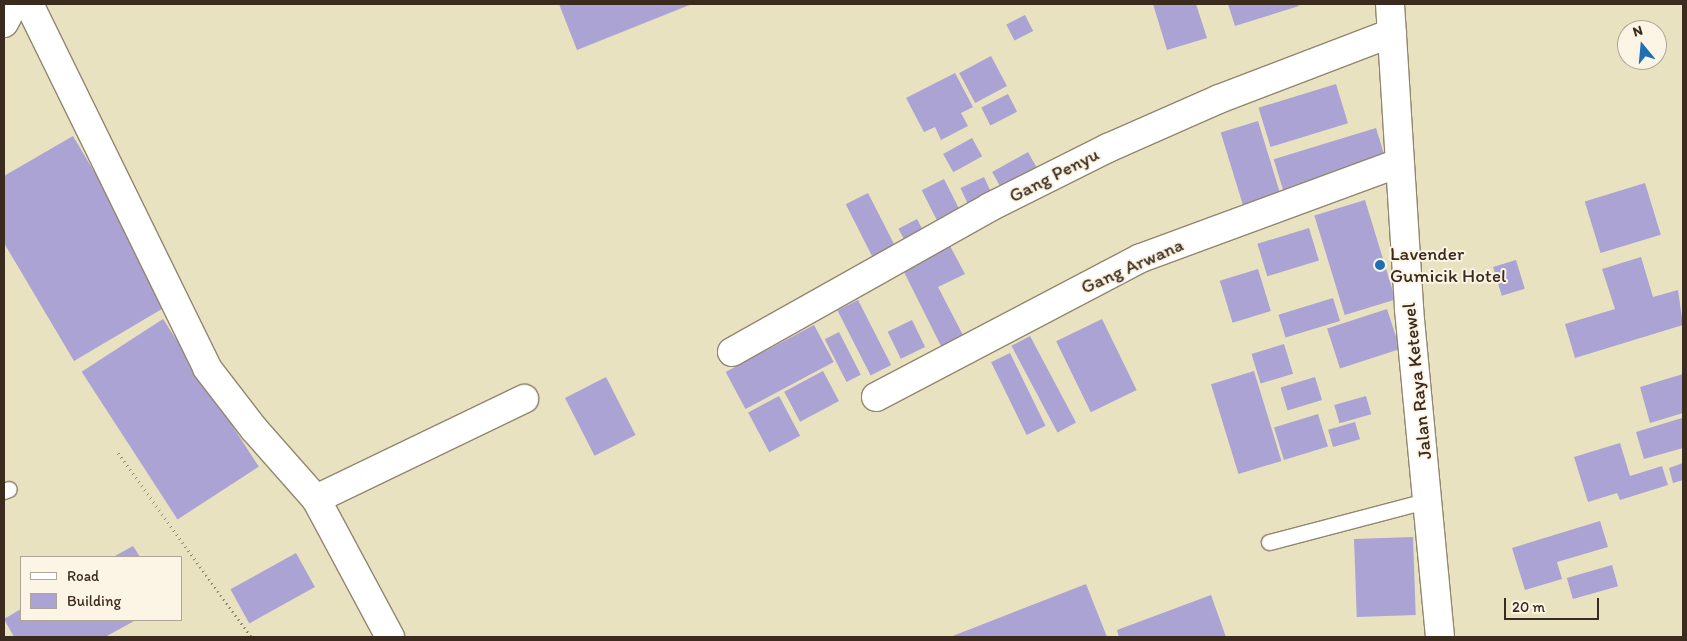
<!DOCTYPE html>
<html>
<head>
<meta charset="utf-8">
<style>
  body { margin:0 }
  #map { position:relative; width:1687px; height:641px; overflow:hidden; background:#e9e2c0; font-family:Itim,sans-serif }
  div>[style] { position:absolute }
  .building>* { inset:0; background:#aaa3d4; transform-origin:0 0 }
  .path>* { height:3px; margin-top:-1.5px; transform-origin:0; background:repeating-linear-gradient(90deg,#92866f 0 1px,transparent 0 5px) }
  .roads { filter:drop-shadow(1px 0 #92866f) drop-shadow(-1px 0 #92866f) drop-shadow(0 1px #92866f) drop-shadow(0 -1px #92866f) }
  .lane>* { height:15px; margin:-7.5px; padding:0 7.5px; transform-origin:7.5px; border-radius:7.5px; background:#fff }
  .street>* { height:28px; margin:-14px; padding:0 14px; transform-origin:14px; border-radius:14px; background:#fff }
  .secondary>* { height:28px; margin:-14px; padding:0 14px; transform-origin:14px; border-radius:14px; background:#fff }
  .dots>* { width:14px; height:14px; translate:-50% -50%; box-sizing:border-box; border:2px solid #fcf5e5; border-radius:50% }
  span { translate:-50% -50%; white-space:nowrap; text-align:center; line-height:1.15; -webkit-text-stroke:4px #fcf5e5; paint-order:stroke }
  .street-label { font-size:19px; color:#3b2a1e }
  .poi-label { font-size:19px; color:#3b2a1e }
  .left { translate:0 -50%; text-align:left }
  .frame { position:absolute; inset:0; border:5px solid #3b2a1e; pointer-events:none }
  .legend { position:absolute; left:20px; top:556px; width:162px; height:65px; box-sizing:border-box; background:#fcf5e5; border:1px solid #afa495; margin:0; padding:6px 9px; list-style:none; font-size:15px; color:#3b2a1e }
  .legend li { display:flex; align-items:center; gap:10px; height:25px }
  .legend b { width:25px; border:1px solid #afa495 }
  .north { position:absolute; left:1617px; top:20px; width:50px; height:50px; box-sizing:border-box; background:#fcf5e5; border:1px solid #afa495; border-radius:50%; rotate:343deg; font-size:14px; font-weight:700; line-height:20px; text-align:center; color:#3b2a1e }
  .north::after { content:''; display:block; margin:auto; width:18px; height:22px; background:#1f6fb2; clip-path:polygon(50% 0,100% 100%,50% 72%,0 100%) }
  .scale { position:absolute; left:1504px; top:598px; width:95px; height:22px; box-sizing:border-box; border:2px solid #3b2a1e; border-top:0; padding-left:6px; font-size:15px; line-height:18px; white-space:nowrap; color:#3b2a1e; -webkit-text-stroke:4px #fcf5e5; paint-order:stroke }
</style>
</head>
<body>
<div id="map">
  <div class="building">
    <i style="clip-path:polygon(559px 4px,692px 4px,577px 50px)"></i>
    <i style="clip-path:polygon(1153px 4px,1196px 4px,1207px 38px,1167px 50px)"></i>
    <i style="clip-path:polygon(1228px 4px,1298px 4px,1299px 6px,1235px 26px)"></i>
    <i style="left:1025px;top:15px;width:18px;height:21px;rotate:63deg"></i>
    <i style="left:991px;top:56px;width:34px;height:36px;rotate:62deg"></i>
    <i style="clip-path:polygon(955px 73px,973px 107px,961px 113px,968px 126px,941px 140px,935px 127px,924px 132px,906px 98px)"></i>
    <i style="left:1336px;top:84px;width:41px;height:81px;rotate:73deg"></i>
    <i style="left:1008px;top:94px;width:20px;height:30px;rotate:63deg"></i>
    <i style="left:1258px;top:121px;width:82px;height:39px;rotate:73deg"></i>
    <i style="left:1376px;top:128px;width:39px;height:107px;rotate:73deg"></i>
    <i style="clip-path:polygon(73px 136px,172px 303px,74px 361px,4px 243px,4px 176px)"></i>
    <i style="left:972px;top:138px;width:21px;height:33px;rotate:61deg"></i>
    <i style="left:1028px;top:152px;width:25px;height:41px;rotate:61deg"></i>
    <i style="left:984px;top:177px;width:19px;height:26px;rotate:65deg"></i>
    <i style="left:944px;top:179px;width:33px;height:25px;rotate:63deg"></i>
    <i style="left:1645px;top:183px;width:54px;height:63px;rotate:73deg"></i>
    <i style="left:868px;top:193px;width:59px;height:25px;rotate:63deg"></i>
    <i style="left:1365px;top:200px;width:104px;height:53px;rotate:73deg"></i>
    <i style="left:917px;top:219px;width:17px;height:21px;rotate:62deg"></i>
    <i style="left:1309px;top:228px;width:34px;height:54px;rotate:73deg"></i>
    <i style="clip-path:polygon(950px 246px,965px 274px,938px 287px,965px 339px,943px 350px,903px 270px)"></i>
    <i style="clip-path:polygon(1641px 257px,1653px 297px,1678px 290px,1683px 325px,1575px 358px,1565px 324px,1615px 309px,1602px 269px)"></i>
    <i style="left:1516px;top:260px;width:30px;height:24px;rotate:73deg"></i>
    <i style="left:1258px;top:269px;width:44px;height:40px;rotate:73deg"></i>
    <i style="left:1333px;top:298px;width:24px;height:57px;rotate:73deg"></i>
    <i style="left:858px;top:300px;width:73px;height:23px;rotate:63deg"></i>
    <i style="left:1387px;top:309px;width:42px;height:63px;rotate:72deg"></i>
    <i style="left:163px;top:319px;width:176px;height:97px;rotate:57deg"></i>
    <i style="left:1102px;top:319px;width:79px;height:51px;rotate:64deg"></i>
    <i style="left:912px;top:320px;width:30px;height:27px;rotate:64deg"></i>
    <i style="left:814px;top:325px;width:42px;height:100px;rotate:62deg"></i>
    <i style="left:839px;top:332px;width:48px;height:16px;rotate:63deg"></i>
    <i style="left:1030px;top:336px;width:98px;height:21px;rotate:62deg"></i>
    <i style="left:1284px;top:344px;width:31px;height:34px;rotate:73deg"></i>
    <i style="left:1010px;top:353px;width:81px;height:21px;rotate:64deg"></i>
    <i style="left:823px;top:371px;width:34px;height:44px;rotate:62deg"></i>
    <i style="left:1254px;top:371px;width:94px;height:45px;rotate:73deg"></i>
    <i style="clip-path:polygon(1683px 374px,1683px 413px,1650px 423px,1640px 387px)"></i>
    <i style="left:606px;top:377px;width:65px;height:46px;rotate:63deg"></i>
    <i style="left:1315px;top:377px;width:24px;height:36px;rotate:73deg"></i>
    <i style="left:779px;top:396px;width:45px;height:35px;rotate:62deg"></i>
    <i style="left:1366px;top:396px;width:19px;height:33px;rotate:74deg"></i>
    <i style="left:1318px;top:414px;width:34px;height:46px;rotate:73deg"></i>
    <i style="clip-path:polygon(1682px 418px,1683px 448px,1644px 459px,1636px 432px)"></i>
    <i style="left:1355px;top:422px;width:18px;height:28px;rotate:74deg"></i>
    <i style="clip-path:polygon(1620px 443px,1630px 476px,1662px 466px,1668px 485px,1620px 500px,1617px 493px,1588px 502px,1574px 457px)"></i>
    <i style="clip-path:polygon(1683px 463px,1683px 480px,1673px 483px,1669px 468px)"></i>
    <i style="clip-path:polygon(1600px 521px,1608px 547px,1557px 562px,1562px 579px,1525px 590px,1512px 548px)"></i>
    <i style="left:1413px;top:537px;width:78px;height:59px;rotate:88deg"></i>
    <i style="clip-path:polygon(133px 546px,140px 557px,113px 557px)"></i>
    <i style="left:296px;top:553px;width:39px;height:75px;rotate:61deg"></i>
    <i style="left:1612px;top:565px;width:22px;height:47px;rotate:74deg"></i>
    <i style="clip-path:polygon(1086px 584px,1107px 637px,950px 637px)"></i>
    <i style="clip-path:polygon(1211px 595px,1226px 637px,1119px 637px,1117px 630px)"></i>
    <i style="clip-path:polygon(21px 609px,21px 620px,136px 620px,105px 637px,14px 637px,4px 619px)"></i>
  </div>
  <div class="path">
    <i style="left:118px;top:453px;width:227px;rotate:54.1deg"></i>
  </div>
  <div class="roads">
    <div class="lane">
      <i style="left:4px;top:491px;width:5px;rotate:-22deg"></i>
      <i style="left:1269px;top:542px;width:165px;rotate:-14.7deg"></i>
    </div>
    <div class="street">
      <i style="left:29px;top:4px;width:405px;rotate:63.9deg"></i>
      <i style="left:207px;top:368px;width:77px;rotate:52.4deg"></i>
      <i style="left:254px;top:429px;width:94px;rotate:48.5deg"></i>
      <i style="left:316px;top:499px;width:157px;rotate:61.8deg"></i>
      <i style="left:732px;top:352px;width:296px;rotate:-29.3deg"></i>
      <i style="left:990px;top:207px;width:132px;rotate:-26.6deg"></i>
      <i style="left:1108px;top:148px;width:121px;rotate:-23.8deg"></i>
      <i style="left:1219px;top:99px;width:185px;rotate:-20.9deg"></i>
      <i style="left:876px;top:397px;width:299px;rotate:-27.7deg"></i>
      <i style="left:1141px;top:258px;width:275px;rotate:-20.2deg"></i>
      <i style="left:316px;top:499px;width:231px;rotate:-25.7deg"></i>
    </div>
    <div class="secondary">
      <i style="left:1390px;top:4px;width:306px;rotate:86.4deg"></i>
      <i style="left:1409px;top:309px;width:329px;rotate:84.6deg"></i>
      <i style="left:4px;top:23px;width:21px;rotate:-62deg"></i>
    </div>
  </div>
  <div class="dots">
    <i style="left:1380px;top:265px;background:#1f6fb2"></i>
  </div>
  <div class="street-label">
    <span style="left:1054px;top:175px;rotate:-27deg">Gang Penyu</span>
    <span style="left:1132px;top:266px;rotate:-24deg">Gang Arwana</span>
    <span style="left:1417px;top:381px;rotate:-96deg">Jalan Raya Ketewel</span>
  </div>
  <div class="poi-label">
    <span class="left" style="left:1390px;top:265px">Lavender<br>Gumicik Hotel</span>
  </div>
  <div class="frame"></div>
  <ul class="legend">
  <li><b style="height:6px;background:#fff"></b>Road</li>
  <li><b style="height:14px;background:#aaa3d4"></b>Building</li>
  </ul>
  <div class="north">N</div>
  <div class="scale">20 m</div>
</div>
</body>
</html>
